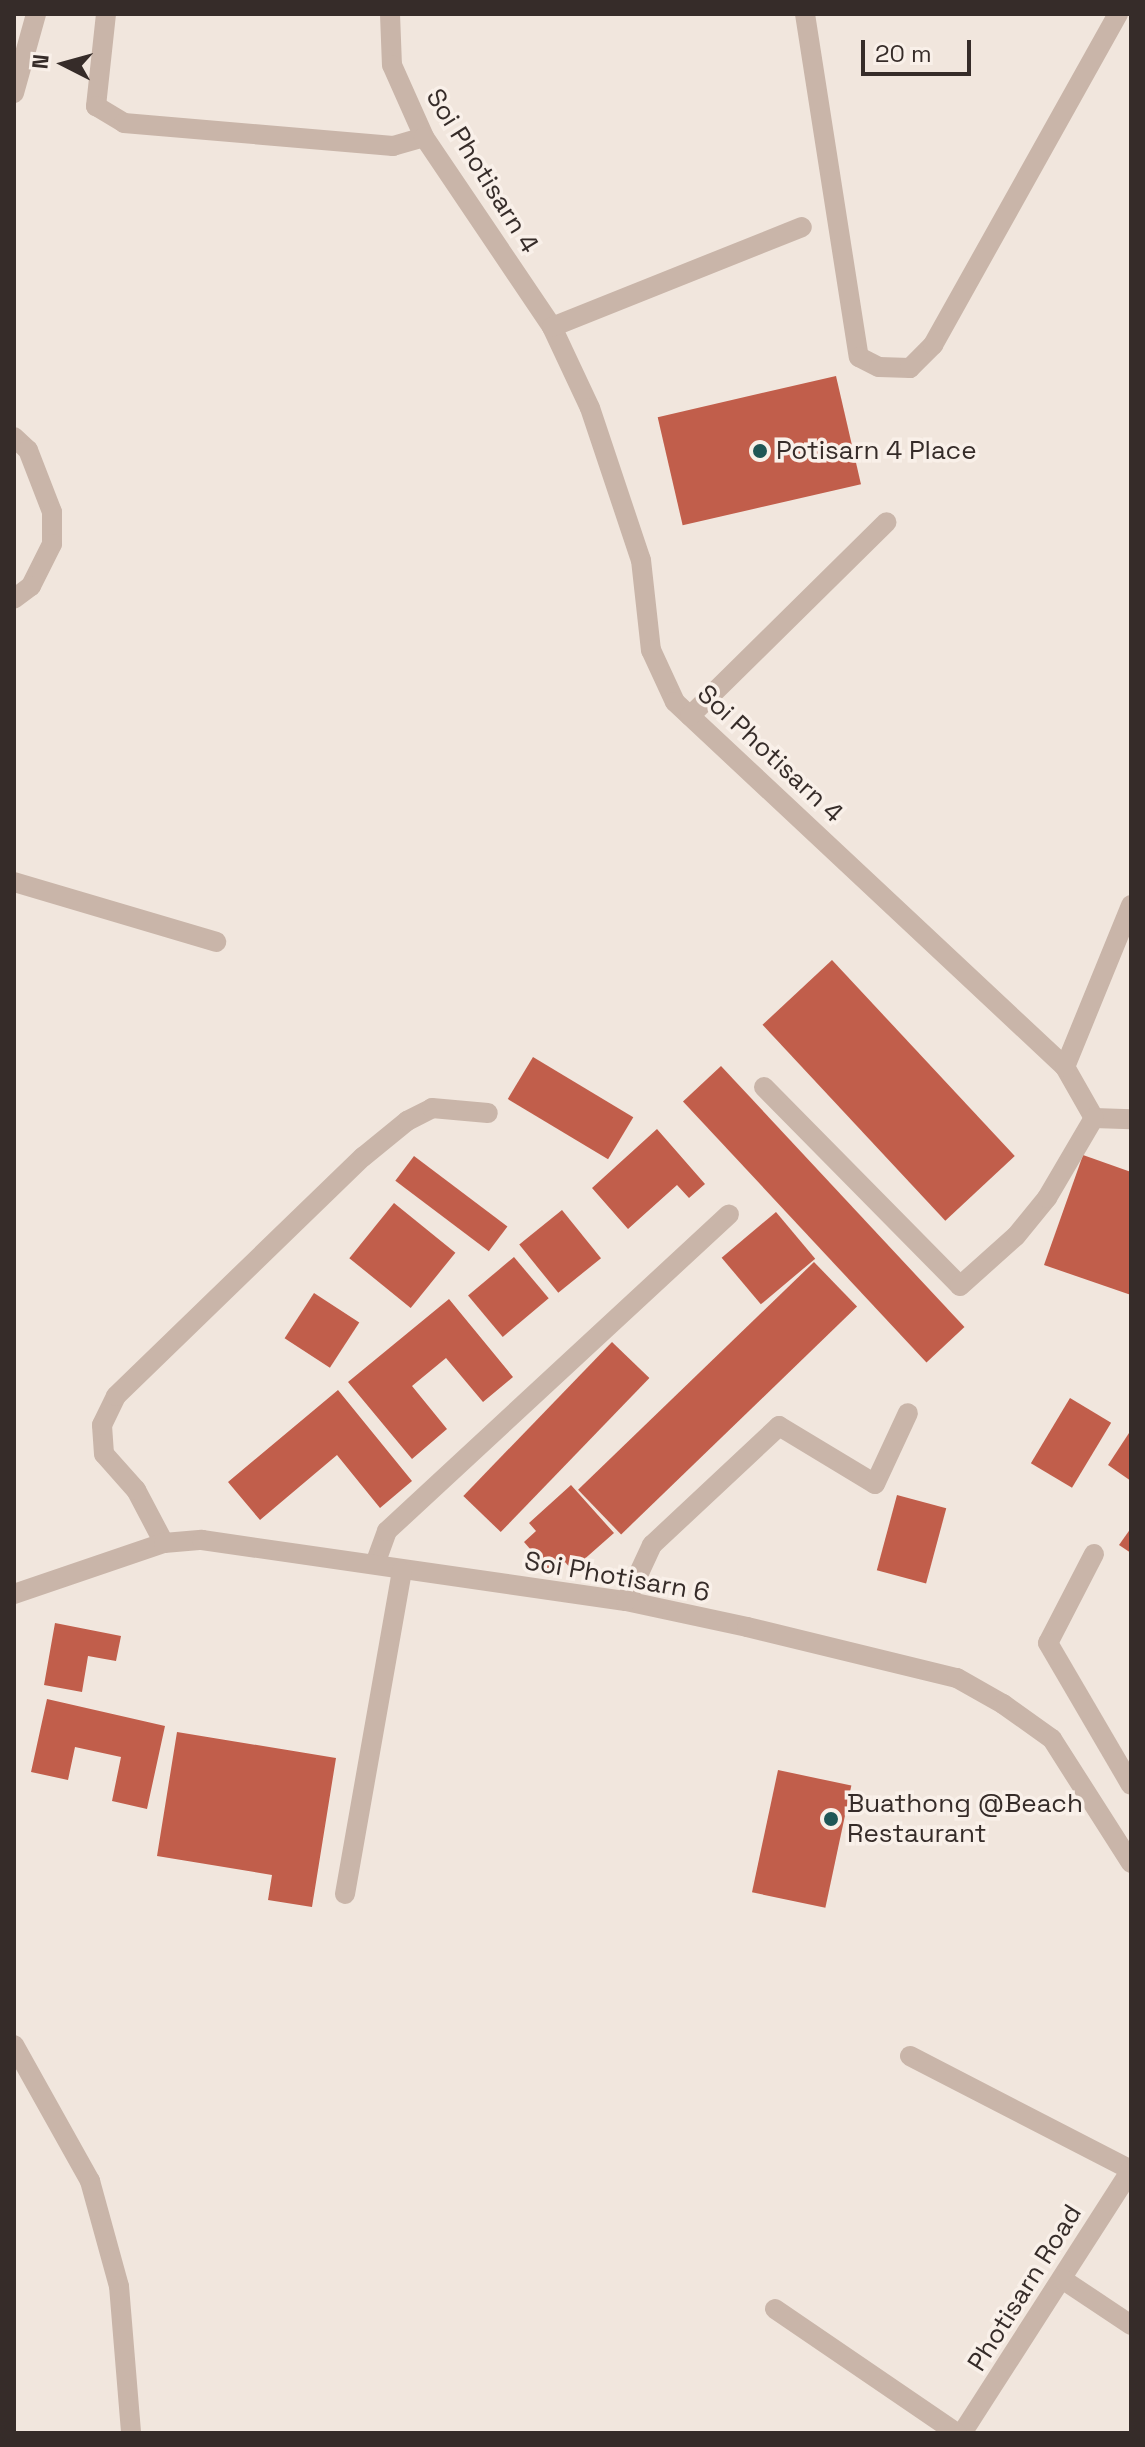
<!DOCTYPE html>
<html>
<head>
<meta charset="utf-8">
<style>
  body { margin:0 }
  #map { position:relative; width:1145px; height:2447px; overflow:hidden; background:#f1e6dd; font-family:"Space Grotesk",sans-serif }
  div>[style] { position:absolute }
  .building>* { inset:0; background:#c15e4b; transform-origin:0 0 }
  .minor>* { height:20px; margin:-10px; padding:0 10px; transform-origin:10px; border-radius:10px; background:#c9b5a9 }
  .dots>* { width:22px; height:22px; translate:-50% -50%; box-sizing:border-box; border:4px solid #f9f0e9; border-radius:50% }
  span { translate:-50% -50%; white-space:nowrap; text-align:center; line-height:1.15; -webkit-text-stroke:7px #f9f0e9; paint-order:stroke }
  .street-label { font-size:26px; color:#362c29 }
  .poi-label { font-size:26px; color:#362c29 }
  .left { translate:0 -50%; text-align:left }
  .frame { position:absolute; inset:0; border:16px solid #362c29; pointer-events:none }
  .north { position:absolute; left:24px; top:24px; width:80px; height:80px; -webkit-text-stroke:6px #f9f0e9; paint-order:stroke; rotate:276deg; font-size:22px; font-weight:700; line-height:32px; text-align:center; color:#362c29 }
  .north::after { content:''; display:block; margin:auto; width:28px; height:36px; background:#362c29; clip-path:polygon(50% 0,100% 100%,50% 72%,0 100%) }
  .scale { position:absolute; left:861px; top:40px; width:110px; height:36px; box-sizing:border-box; border:4px solid #362c29; border-top:0; padding-left:10px; font-size:24px; line-height:28px; white-space:nowrap; color:#362c29; -webkit-text-stroke:6px #f9f0e9; paint-order:stroke }
</style>
</head>
<body>
<div id="map">
  <div class="building">
    <i style="left:836px;top:376px;width:111px;height:183px;rotate:77deg"></i>
    <i style="left:832px;top:960px;width:268px;height:95px;rotate:47deg"></i>
    <i style="left:533px;top:1057px;width:117px;height:49px;rotate:31deg"></i>
    <i style="left:721px;top:1066px;width:357px;height:52px;rotate:47deg"></i>
    <i style="clip-path:polygon(657px 1129px,705px 1184px,689px 1198px,677px 1185px,628px 1229px,592px 1188px)"></i>
    <i style="clip-path:polygon(1083px 1155px,1131px 1172px,1131px 1295px,1044px 1265px)"></i>
    <i style="left:414px;top:1156px;width:117px;height:31px;rotate:37deg"></i>
    <i style="left:394px;top:1203px;width:79px;height:71px;rotate:39deg"></i>
    <i style="left:562px;top:1210px;width:62px;height:55px;rotate:51deg"></i>
    <i style="left:776px;top:1212px;width:61px;height:71px;rotate:50deg"></i>
    <i style="left:514px;top:1257px;width:54px;height:60px;rotate:50deg"></i>
    <i style="left:814px;top:1262px;width:62px;height:328px;rotate:46deg"></i>
    <i style="left:314px;top:1293px;width:54px;height:54px;rotate:33deg"></i>
    <i style="clip-path:polygon(449px 1299px,513px 1377px,483px 1402px,446px 1358px,412px 1386px,447px 1429px,412px 1459px,348px 1382px)"></i>
    <i style="left:612px;top:1342px;width:52px;height:214px;rotate:44deg"></i>
    <i style="clip-path:polygon(338px 1390px,412px 1481px,380px 1508px,337px 1455px,260px 1520px,228px 1482px)"></i>
    <i style="left:1070px;top:1398px;width:48px;height:76px;rotate:31deg"></i>
    <i style="clip-path:polygon(1131px 1430px,1131px 1481px,1108px 1465px)"></i>
    <i style="clip-path:polygon(571px 1485px,614px 1533px,572px 1570px,565px 1562px,552px 1574px,524px 1542px,536px 1531px,529px 1523px)"></i>
    <i style="left:897px;top:1495px;width:51px;height:78px;rotate:15deg"></i>
    <i style="clip-path:polygon(1131px 1528px,1131px 1553px,1119px 1545px)"></i>
    <i style="clip-path:polygon(55px 1623px,121px 1636px,116px 1661px,88px 1656px,82px 1692px,44px 1685px)"></i>
    <i style="clip-path:polygon(47px 1699px,165px 1726px,147px 1809px,112px 1801px,121px 1757px,75px 1747px,68px 1780px,31px 1772px)"></i>
    <i style="clip-path:polygon(177px 1732px,336px 1758px,312px 1907px,268px 1900px,272px 1875px,157px 1856px)"></i>
    <i style="left:778px;top:1770px;width:75px;height:125px;rotate:12deg"></i>
  </div>
  <div class="minor">
    <i style="left:106px;top:14px;width:93px;rotate:96.2deg"></i>
    <i style="left:96px;top:106px;width:33px;rotate:31deg"></i>
    <i style="left:124px;top:123px;width:270px;rotate:4.9deg"></i>
    <i style="left:393px;top:146px;width:32px;rotate:-16deg"></i>
    <i style="left:390px;top:14px;width:51px;rotate:87.8deg"></i>
    <i style="left:392px;top:65px;width:79px;rotate:66deg"></i>
    <i style="left:424px;top:137px;width:229px;rotate:56deg"></i>
    <i style="left:552px;top:327px;width:89px;rotate:64.9deg"></i>
    <i style="left:590px;top:408px;width:160px;rotate:71.5deg"></i>
    <i style="left:641px;top:560px;width:91px;rotate:83.7deg"></i>
    <i style="left:651px;top:650px;width:57px;rotate:65.2deg"></i>
    <i style="left:675px;top:702px;width:534px;rotate:43.1deg"></i>
    <i style="left:1065px;top:1067px;width:59px;rotate:60.4deg"></i>
    <i style="left:1094px;top:1118px;width:37px;rotate:2deg"></i>
    <i style="left:805px;top:14px;width:347px;rotate:81.1deg"></i>
    <i style="left:859px;top:357px;width:22px;rotate:27deg"></i>
    <i style="left:879px;top:367px;width:31px;rotate:2deg"></i>
    <i style="left:910px;top:368px;width:33px;rotate:-45deg"></i>
    <i style="left:933px;top:345px;width:379px;rotate:-60.8deg"></i>
    <i style="left:14px;top:93px;width:82px;rotate:-74.4deg"></i>
    <i style="left:552px;top:327px;width:269px;rotate:-21.8deg"></i>
    <i style="left:14px;top:437px;width:19px;rotate:43deg"></i>
    <i style="left:28px;top:450px;width:66px;rotate:68.8deg"></i>
    <i style="left:52px;top:512px;width:32px;rotate:90deg"></i>
    <i style="left:52px;top:544px;width:47px;rotate:116.6deg"></i>
    <i style="left:31px;top:586px;width:21px;rotate:143deg"></i>
    <i style="left:690px;top:716px;width:276px;rotate:-44.6deg"></i>
    <i style="left:14px;top:882px;width:211px;rotate:16.5deg"></i>
    <i style="left:1065px;top:1067px;width:175px;rotate:-67.8deg"></i>
    <i style="left:764px;top:1087px;width:279px;rotate:45.4deg"></i>
    <i style="left:960px;top:1286px;width:75px;rotate:-41.8deg"></i>
    <i style="left:1016px;top:1236px;width:49px;rotate:-50.8deg"></i>
    <i style="left:1047px;top:1198px;width:93px;rotate:-59.6deg"></i>
    <i style="left:164px;top:1543px;width:60px;rotate:-117.8deg"></i>
    <i style="left:136px;top:1490px;width:48px;rotate:-131.6deg"></i>
    <i style="left:104px;top:1454px;width:29px;rotate:-94deg"></i>
    <i style="left:102px;top:1425px;width:32px;rotate:-64deg"></i>
    <i style="left:116px;top:1396px;width:344px;rotate:-44.1deg"></i>
    <i style="left:363px;top:1157px;width:57px;rotate:-39.3deg"></i>
    <i style="left:407px;top:1121px;width:28px;rotate:-27deg"></i>
    <i style="left:432px;top:1108px;width:56px;rotate:5.1deg"></i>
    <i style="left:1094px;top:1554px;width:100px;rotate:117.3deg"></i>
    <i style="left:1048px;top:1643px;width:164px;rotate:59.7deg"></i>
    <i style="left:375px;top:1564px;width:35px;rotate:-70deg"></i>
    <i style="left:387px;top:1531px;width:466px;rotate:-42.8deg"></i>
    <i style="left:14px;top:1594px;width:158px;rotate:-18.8deg"></i>
    <i style="left:164px;top:1543px;width:38px;rotate:-5deg"></i>
    <i style="left:202px;top:1540px;width:428px;rotate:8.2deg"></i>
    <i style="left:626px;top:1601px;width:124px;rotate:12.1deg"></i>
    <i style="left:747px;top:1627px;width:216px;rotate:13.7deg"></i>
    <i style="left:957px;top:1678px;width:53px;rotate:29.5deg"></i>
    <i style="left:1003px;top:1704px;width:60px;rotate:35.5deg"></i>
    <i style="left:1052px;top:1739px;width:147px;rotate:57.5deg"></i>
    <i style="left:626px;top:1601px;width:62px;rotate:-65.1deg"></i>
    <i style="left:652px;top:1545px;width:174px;rotate:-43.1deg"></i>
    <i style="left:779px;top:1426px;width:112px;rotate:31.1deg"></i>
    <i style="left:875px;top:1484px;width:78px;rotate:-65.1deg"></i>
    <i style="left:345px;top:1894px;width:328px;rotate:-80deg"></i>
    <i style="left:14px;top:2045px;width:156px;rotate:60.8deg"></i>
    <i style="left:90px;top:2181px;width:109px;rotate:74.6deg"></i>
    <i style="left:119px;top:2286px;width:147px;rotate:85.3deg"></i>
    <i style="left:910px;top:2056px;width:249px;rotate:27.3deg"></i>
    <i style="left:1131px;top:2170px;width:313px;rotate:122.7deg"></i>
    <i style="left:1062px;top:2279px;width:83px;rotate:33.7deg"></i>
    <i style="left:775px;top:2309px;width:220px;rotate:34.3deg"></i>
  </div>
  <div class="dots">
    <i style="left:760px;top:451px;background:#205656"></i>
    <i style="left:831px;top:1819px;background:#205656"></i>
  </div>
  <div class="street-label">
    <span style="left:482px;top:171px;rotate:58deg">Soi Photisarn 4</span>
    <span style="left:770px;top:754px;rotate:43deg">Soi Photisarn 4</span>
    <span style="left:617px;top:1577px;rotate:10deg">Soi Photisarn 6</span>
    <span style="left:1025px;top:2288px;rotate:-58deg">Photisarn Road</span>
  </div>
  <div class="poi-label">
    <span class="left" style="left:776px;top:451px">Potisarn 4 Place</span>
    <span class="left" style="left:847px;top:1819px">Buathong @Beach<br>Restaurant</span>
  </div>
  <div class="frame"></div>
  <div class="north">N</div>
  <div class="scale">20 m</div>
</div>
</body>
</html>
